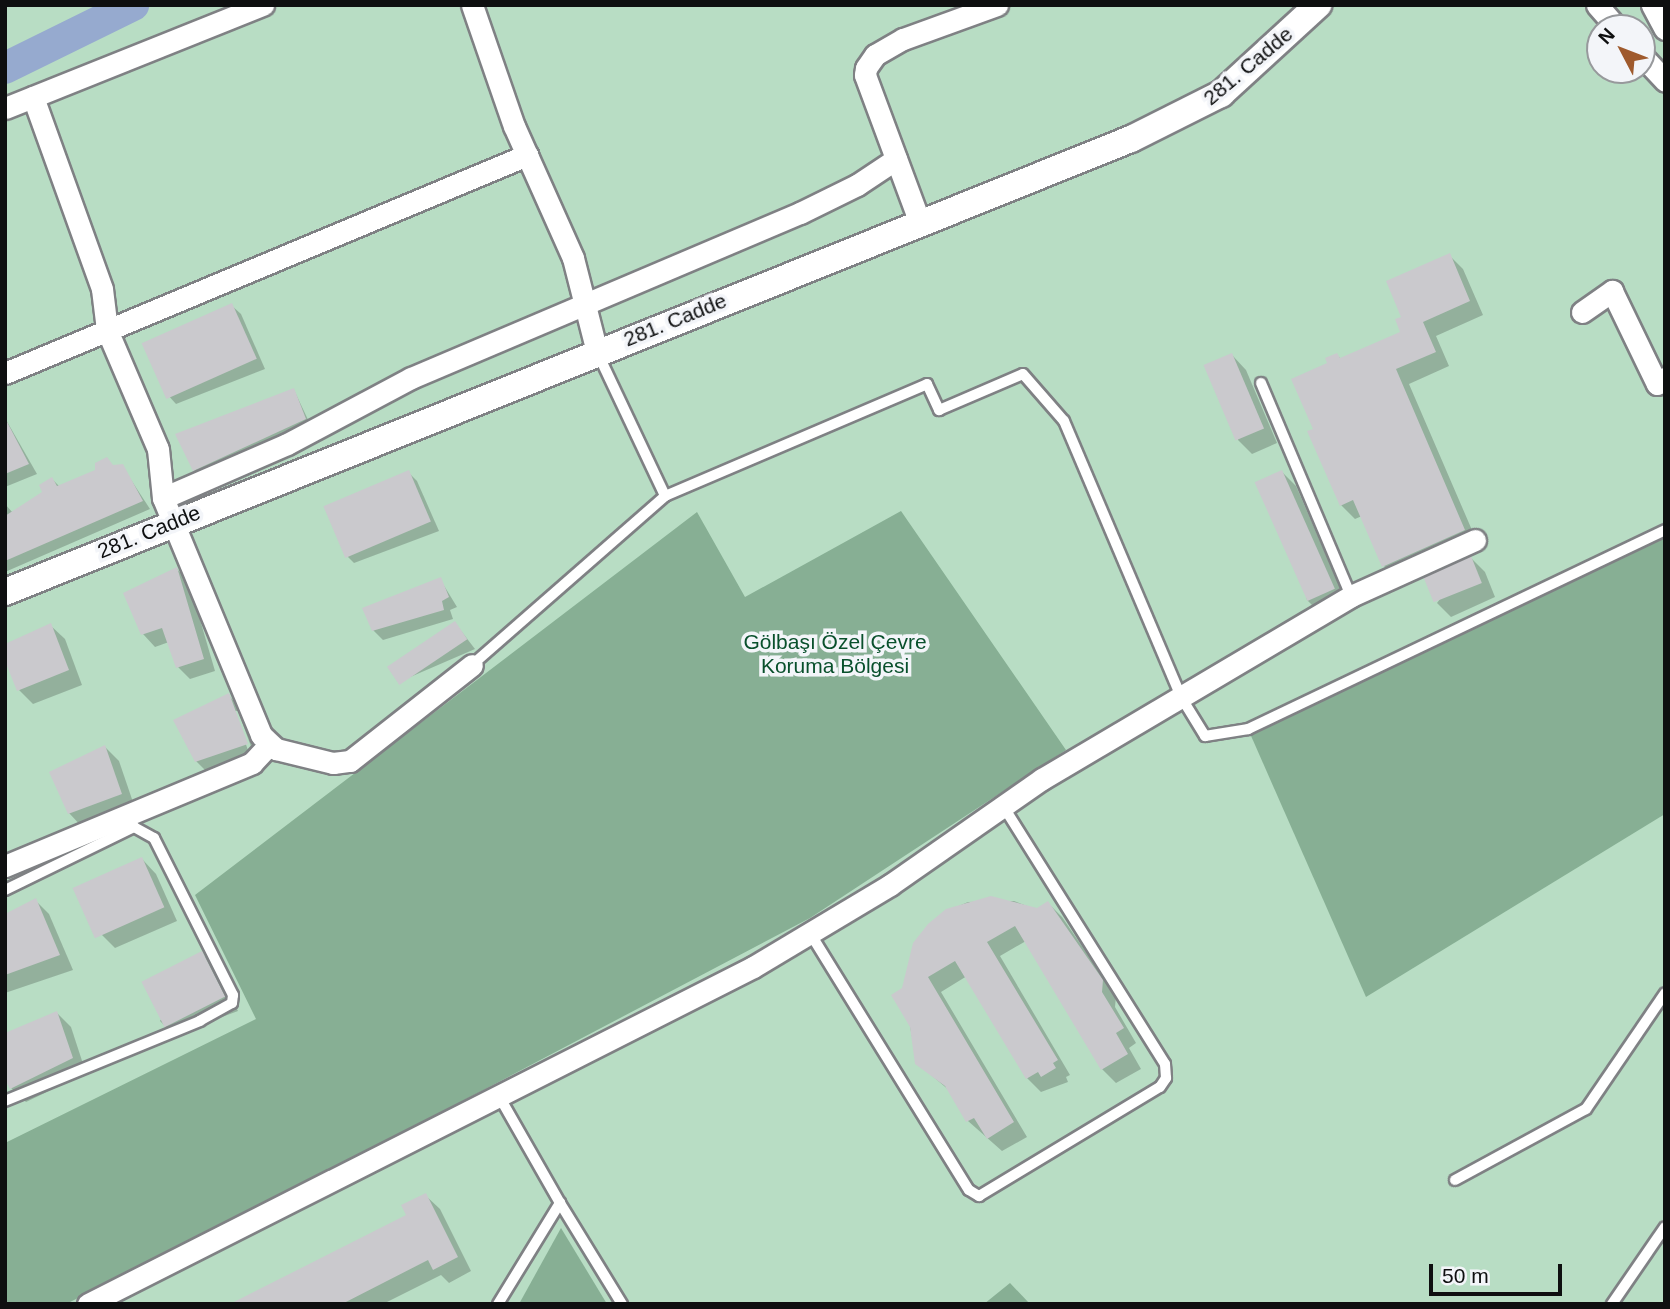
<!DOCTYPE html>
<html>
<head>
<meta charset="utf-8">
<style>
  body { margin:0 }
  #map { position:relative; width:1670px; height:1309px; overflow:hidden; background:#e5e8eb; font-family:Arial,sans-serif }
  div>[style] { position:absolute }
  .green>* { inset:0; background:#b8ddc4 }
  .forest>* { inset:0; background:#87af94 }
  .shadow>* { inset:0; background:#0003 }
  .river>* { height:32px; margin:-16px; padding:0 16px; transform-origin:16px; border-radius:16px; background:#96aacf }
  .building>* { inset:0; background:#cac9cd; transform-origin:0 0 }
  .roads { filter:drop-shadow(2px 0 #7f8184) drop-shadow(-2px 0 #7f8184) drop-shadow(0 2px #7f8184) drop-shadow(0 -2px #7f8184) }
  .service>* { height:10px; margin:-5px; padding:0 5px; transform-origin:5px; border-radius:5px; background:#fff }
  .minor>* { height:21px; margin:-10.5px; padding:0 10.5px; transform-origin:10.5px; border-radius:10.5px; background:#fff }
  .tertiary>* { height:26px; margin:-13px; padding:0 13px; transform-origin:13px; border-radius:13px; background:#fff }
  span { translate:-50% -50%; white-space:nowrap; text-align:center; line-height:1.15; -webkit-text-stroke:7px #f3f5f9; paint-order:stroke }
  .street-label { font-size:21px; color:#0e0f10 }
  .park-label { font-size:21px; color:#09502c }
  .frame { position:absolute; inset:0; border:7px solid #0e0f10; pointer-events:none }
  .north { position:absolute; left:1586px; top:14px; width:70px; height:70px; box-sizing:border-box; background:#f3f5f9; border:2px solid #97999c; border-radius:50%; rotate:312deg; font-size:19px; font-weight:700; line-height:28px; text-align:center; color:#0e0f10 }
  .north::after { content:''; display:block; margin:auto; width:24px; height:32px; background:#9f5a2d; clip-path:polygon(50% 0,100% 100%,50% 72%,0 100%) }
  .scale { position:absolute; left:1429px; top:1264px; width:133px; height:32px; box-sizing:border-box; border:4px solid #0e0f10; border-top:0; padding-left:9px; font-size:21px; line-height:24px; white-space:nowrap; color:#0e0f10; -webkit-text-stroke:5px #f3f5f9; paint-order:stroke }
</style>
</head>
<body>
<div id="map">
  <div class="green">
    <i style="clip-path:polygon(evenodd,5px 5px,1665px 5px,1665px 1304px,5px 1304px,5px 5px,1600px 28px,1642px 28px,1642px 70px,1600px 70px,1600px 28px)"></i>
  </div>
  <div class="forest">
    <i style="clip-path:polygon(901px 511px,1066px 750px,810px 918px,261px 1207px,66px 1304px,5px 1304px,5px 1143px,256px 1019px,195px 895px,697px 512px,745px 597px)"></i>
    <i style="clip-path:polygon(1665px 530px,1665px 814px,1366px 997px,1248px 729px)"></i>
    <i style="clip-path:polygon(561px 1228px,607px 1304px,519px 1304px)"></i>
    <i style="clip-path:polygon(1010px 1283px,1030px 1304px,984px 1304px)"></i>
  </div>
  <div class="shadow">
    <i style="clip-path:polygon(1449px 255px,1463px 269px,1483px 315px,1436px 336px,1449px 366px,1409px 384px,1478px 544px,1398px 581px,1384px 566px,1362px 516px,1355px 519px,1341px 505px,1315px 430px,1330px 364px,1337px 355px,1341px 359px,1403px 332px,1404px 318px)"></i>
    <i style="clip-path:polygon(231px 305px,241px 314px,265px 369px,176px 404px,167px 394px)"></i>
    <i style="clip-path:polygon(1232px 355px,1246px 370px,1277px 443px,1252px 454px,1238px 440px)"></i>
    <i style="clip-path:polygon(294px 390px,311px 426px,201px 477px,194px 470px)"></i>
    <i style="clip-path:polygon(5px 418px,37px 474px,5px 487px)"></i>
    <i style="clip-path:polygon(122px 466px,150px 509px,5px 572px,5px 504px,13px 513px,44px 493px,52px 479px,60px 487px)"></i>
    <i style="clip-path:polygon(408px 472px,417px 481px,439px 531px,354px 563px,345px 554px)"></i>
    <i style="clip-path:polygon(1282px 472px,1296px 486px,1347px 603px,1321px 614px,1307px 600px)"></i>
    <i style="clip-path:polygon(1471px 558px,1485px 572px,1495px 597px,1451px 617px,1437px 603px)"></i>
    <i style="clip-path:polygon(177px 569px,189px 582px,215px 671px,190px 679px,178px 667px,169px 642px,155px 647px,143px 634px,125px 594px)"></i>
    <i style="clip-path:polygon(440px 579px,457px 607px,450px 610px,453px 619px,383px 640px,373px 630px)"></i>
    <i style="clip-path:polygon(455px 623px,475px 649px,401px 681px,391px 672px)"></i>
    <i style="clip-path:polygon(50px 625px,65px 639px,82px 685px,33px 704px,19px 690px)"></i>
    <i style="clip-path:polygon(evenodd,229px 696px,243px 710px,261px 758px,211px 776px,196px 761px,229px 696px,234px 711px,238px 711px,253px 752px,249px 753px,234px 711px)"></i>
    <i style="clip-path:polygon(105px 747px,119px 761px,135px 808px,83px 828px,69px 813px)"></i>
    <i style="clip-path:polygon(142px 859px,156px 874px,177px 921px,115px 948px,101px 934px)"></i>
    <i style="clip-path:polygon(35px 900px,49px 914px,73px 970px,5px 993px,5px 916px)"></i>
    <i style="clip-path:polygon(1014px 901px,1037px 910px,1048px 903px,1062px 917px,1116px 996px,1115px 1007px,1136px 1043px,1129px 1048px,1141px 1069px,1116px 1083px,1102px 1069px,1026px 941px,1000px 956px,1070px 1075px,1066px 1077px,1068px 1082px,1041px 1092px,1027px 1078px,967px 976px,941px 992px,1027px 1137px,1002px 1151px,968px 1121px,950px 1091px,917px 1063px,903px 990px,947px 911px,968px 902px)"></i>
    <i style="clip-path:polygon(201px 953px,216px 967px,238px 1011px,174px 1035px,160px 1021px)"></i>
    <i style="clip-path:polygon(57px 1013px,71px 1027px,86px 1073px,26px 1102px,11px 1088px)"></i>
    <i style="clip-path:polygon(425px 1195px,440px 1209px,471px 1271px,449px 1283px,441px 1275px,383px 1304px,234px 1304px,408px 1216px)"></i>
  </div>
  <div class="river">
    <i style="left:5px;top:68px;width:143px;rotate:-26.2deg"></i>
  </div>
  <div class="building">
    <i style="clip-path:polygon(1450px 253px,1470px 301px,1423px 322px,1436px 352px,1396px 369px,1465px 530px,1382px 567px,1353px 500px,1340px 506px,1307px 431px,1313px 429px,1291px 379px,1327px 363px,1325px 358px,1337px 353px,1340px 358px,1400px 332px,1395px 319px,1401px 317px,1386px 281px)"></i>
    <i style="left:232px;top:303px;width:61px;height:99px;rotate:66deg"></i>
    <i style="left:1232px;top:353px;width:82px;height:31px;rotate:67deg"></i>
    <i style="clip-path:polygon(294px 388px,306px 419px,193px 471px,175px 434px)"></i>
    <i style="clip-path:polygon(5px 418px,29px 464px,5px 474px)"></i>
    <i style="clip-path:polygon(107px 457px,113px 465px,123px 464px,143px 501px,5px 561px,5px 516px,42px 492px,39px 485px,52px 477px,57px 486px,95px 470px,95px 463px)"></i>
    <i style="left:409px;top:470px;width:56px;height:93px;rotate:67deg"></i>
    <i style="left:1282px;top:470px;width:130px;height:30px;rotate:66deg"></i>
    <i style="left:1471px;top:556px;width:29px;height:52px;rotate:68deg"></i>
    <i style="clip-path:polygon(177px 567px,204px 659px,176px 668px,162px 628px,141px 635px,123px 593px)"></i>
    <i style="clip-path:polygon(441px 577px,449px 597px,442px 601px,444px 610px,372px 631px,362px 608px)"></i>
    <i style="left:455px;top:621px;width:22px;height:82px;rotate:56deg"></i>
    <i style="clip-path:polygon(51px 623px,69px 670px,17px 691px,5px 661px,5px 644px)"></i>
    <i style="clip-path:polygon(229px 693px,248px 744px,195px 762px,173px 720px)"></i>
    <i style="clip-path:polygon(105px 745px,122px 794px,68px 814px,49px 772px)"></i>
    <i style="left:142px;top:857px;width:55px;height:76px;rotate:66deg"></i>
    <i style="clip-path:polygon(991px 896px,1037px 908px,1048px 901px,1103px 980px,1102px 992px,1124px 1028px,1116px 1033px,1128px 1054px,1101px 1070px,1015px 926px,987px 942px,1058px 1060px,1053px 1063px,1056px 1068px,1041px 1077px,1038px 1072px,1026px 1079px,955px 961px,928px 977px,1014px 1122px,987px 1139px,974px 1118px,966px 1122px,945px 1086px,915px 1064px,910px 1027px,891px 995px,902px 988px,913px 943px,928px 924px,946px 909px)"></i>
    <i style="clip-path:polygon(36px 898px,60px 955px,5px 975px,5px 914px)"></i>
    <i style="left:202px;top:951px;width:51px;height:68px;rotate:63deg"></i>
    <i style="clip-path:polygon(57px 1011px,73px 1058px,10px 1089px,5px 1080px,5px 1033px)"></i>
    <i style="clip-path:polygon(426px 1193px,458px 1257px,433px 1270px,428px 1260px,342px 1304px,230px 1304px,406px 1215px,401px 1205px)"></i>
  </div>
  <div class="roads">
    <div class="service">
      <i style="left:598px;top:354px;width:157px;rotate:64.7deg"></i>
      <i style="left:1261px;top:383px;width:231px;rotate:67.1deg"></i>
      <i style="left:472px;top:665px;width:257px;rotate:-41.2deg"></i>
      <i style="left:665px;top:496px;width:285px;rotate:-23.1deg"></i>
      <i style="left:927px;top:384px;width:29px;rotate:65deg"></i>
      <i style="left:939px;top:410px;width:91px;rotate:-23.2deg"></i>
      <i style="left:1023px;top:374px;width:62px;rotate:48.9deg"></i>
      <i style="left:1064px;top:421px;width:300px;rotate:67deg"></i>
      <i style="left:1181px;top:697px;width:46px;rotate:58.4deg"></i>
      <i style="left:1205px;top:736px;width:44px;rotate:-9.2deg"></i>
      <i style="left:1248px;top:729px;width:462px;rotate:-25.5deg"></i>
      <i style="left:5px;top:890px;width:144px;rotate:-26deg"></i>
      <i style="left:134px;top:827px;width:23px;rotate:29deg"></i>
      <i style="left:154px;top:838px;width:176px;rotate:63.3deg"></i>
      <i style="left:233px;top:995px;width:8px;rotate:97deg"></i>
      <i style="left:232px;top:1003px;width:37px;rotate:151deg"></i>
      <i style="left:200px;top:1021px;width:211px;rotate:157.7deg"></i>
      <i style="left:810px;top:933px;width:302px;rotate:58.3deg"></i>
      <i style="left:969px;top:1190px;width:12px;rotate:31deg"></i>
      <i style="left:979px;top:1196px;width:211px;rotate:-31.1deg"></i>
      <i style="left:1160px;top:1087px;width:11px;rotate:-56deg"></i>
      <i style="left:1166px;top:1078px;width:14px;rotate:-94deg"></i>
      <i style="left:1165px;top:1064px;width:305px;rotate:-122.1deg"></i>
      <i style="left:1455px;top:1180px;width:149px;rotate:-28.5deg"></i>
      <i style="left:1586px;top:1109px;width:140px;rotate:-55.7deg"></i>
      <i style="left:560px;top:1203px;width:119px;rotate:58.5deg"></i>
      <i style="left:498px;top:1304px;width:119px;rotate:-58.5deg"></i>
      <i style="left:560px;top:1203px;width:123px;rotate:-119.7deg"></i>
      <i style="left:1612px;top:1304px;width:93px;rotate:-55.5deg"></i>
    </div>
    <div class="minor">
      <i style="left:472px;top:5px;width:128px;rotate:70.9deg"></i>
      <i style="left:514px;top:126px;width:145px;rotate:65.9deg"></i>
      <i style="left:573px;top:258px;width:97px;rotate:75.7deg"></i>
      <i style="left:1597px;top:5px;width:30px;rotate:49deg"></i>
      <i style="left:1652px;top:5px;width:27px;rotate:62deg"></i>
      <i style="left:1642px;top:56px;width:34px;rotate:47deg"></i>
      <i style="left:33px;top:97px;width:204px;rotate:70.2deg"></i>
      <i style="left:102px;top:289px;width:41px;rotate:83deg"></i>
      <i style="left:107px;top:330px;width:129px;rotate:66.8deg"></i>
      <i style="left:158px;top:449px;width:49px;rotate:84.2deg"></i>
      <i style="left:163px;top:498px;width:256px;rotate:67.5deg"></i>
      <i style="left:261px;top:735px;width:21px;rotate:43deg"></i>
      <i style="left:276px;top:749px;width:59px;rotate:13.8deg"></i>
      <i style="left:333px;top:763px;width:17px;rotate:-7deg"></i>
      <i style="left:350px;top:761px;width:155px;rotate:-38.2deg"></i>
      <i style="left:5px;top:108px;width:278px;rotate:-21.8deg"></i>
      <i style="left:920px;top:223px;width:158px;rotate:-110.4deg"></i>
      <i style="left:865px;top:75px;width:7px;rotate:-82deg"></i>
      <i style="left:866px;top:68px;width:16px;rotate:-55deg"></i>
      <i style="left:875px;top:55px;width:32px;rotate:-30deg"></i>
      <i style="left:903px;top:39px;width:100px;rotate:-19.9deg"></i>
      <i style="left:1582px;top:312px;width:37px;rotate:-35deg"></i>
      <i style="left:1612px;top:291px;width:103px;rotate:64.2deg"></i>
      <i style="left:1657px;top:384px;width:10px;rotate:-37deg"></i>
      <i style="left:5px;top:373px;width:566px;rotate:-22.67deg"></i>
      <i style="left:163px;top:498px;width:135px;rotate:-23.5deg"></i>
      <i style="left:287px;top:444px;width:140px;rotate:-28deg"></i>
      <i style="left:411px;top:378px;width:423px;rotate:-23deg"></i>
      <i style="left:800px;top:213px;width:64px;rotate:-26.2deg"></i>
      <i style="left:857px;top:185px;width:47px;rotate:-33.7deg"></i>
      <i style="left:5px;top:866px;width:268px;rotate:-22.6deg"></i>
      <i style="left:252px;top:763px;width:25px;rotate:-47deg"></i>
      <i style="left:88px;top:1304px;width:746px;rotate:-26.87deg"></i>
      <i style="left:753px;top:967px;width:160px;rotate:-30.9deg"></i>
      <i style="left:890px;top:885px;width:185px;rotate:-34.9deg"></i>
      <i style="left:1042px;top:779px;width:359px;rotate:-30.6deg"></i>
      <i style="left:1351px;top:596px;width:136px;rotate:-24.3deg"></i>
    </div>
    <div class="tertiary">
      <i style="left:5px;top:592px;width:1214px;rotate:-21.92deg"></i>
      <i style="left:1131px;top:139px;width:101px;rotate:-26.6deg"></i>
      <i style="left:1221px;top:94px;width:132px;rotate:-42.5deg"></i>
    </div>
  </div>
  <div class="street-label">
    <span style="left:1248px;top:66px;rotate:-40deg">281. Cadde</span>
    <span style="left:675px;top:320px;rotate:-22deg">281. Cadde</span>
    <span style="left:149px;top:532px;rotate:-22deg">281. Cadde</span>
  </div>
  <div class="park-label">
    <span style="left:835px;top:654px">Gölbaşı Özel Çevre<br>Koruma Bölgesi</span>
  </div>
  <div class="frame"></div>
  <div class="north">N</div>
  <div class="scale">50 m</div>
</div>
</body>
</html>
